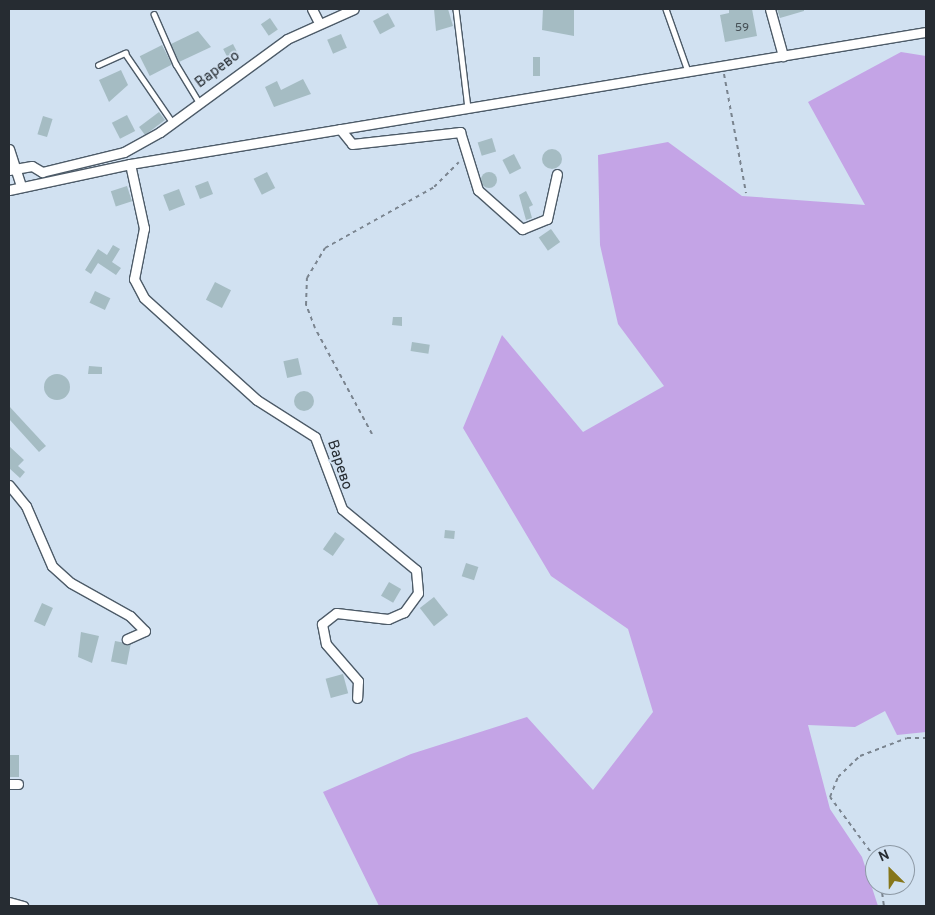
<!DOCTYPE html>
<html>
<head>
<meta charset="utf-8">
<style>
  body { margin:0 }
  #map { position:relative; width:935px; height:915px; overflow:hidden; background:#d1e1f1; font-family:Overpass,sans-serif }
  div>[style] { position:absolute }
  .green>* { inset:0; background:#c4a4e6 }
  .building>* { inset:0; background:#a5bcc3; transform-origin:0 0 }
  .round { border-radius:50% }
  .path>* { height:2px; margin-top:-1px; transform-origin:0; background:repeating-linear-gradient(90deg,#7a848f 0 4px,transparent 0 8px) }
  .roads { filter:drop-shadow(1px 0 #4d5b68) drop-shadow(-1px 0 #4d5b68) drop-shadow(0 1px #4d5b68) drop-shadow(0 -1px #4d5b68) }
  .service>* { height:4.5px; margin:-2.25px; padding:0 2.25px; transform-origin:2.25px; border-radius:2.25px; background:#fff }
  .minor>* { height:9px; margin:-4.5px; padding:0 4.5px; transform-origin:4.5px; border-radius:4.5px; background:#fff }
  span { translate:-50% -50%; white-space:nowrap; text-align:center; line-height:1.15; -webkit-text-stroke:4px #d1e1f1; paint-order:stroke }
  .number-label { font-size:12px; color:#465056 }
  .number-label span { -webkit-text-stroke-width:0 }
  .street-label { font-size:15px; color:#262c32 }
  .frame { position:absolute; inset:0; border:10px solid #262c32; pointer-events:none }
  .north { position:absolute; left:865px; top:845px; width:50px; height:50px; box-sizing:border-box; background:#d1e1f1; border:1px solid #8d99a5; border-radius:50%; rotate:337deg; font-size:14px; font-weight:700; line-height:20px; text-align:center; color:#262c32 }
  .north::after { content:''; display:block; margin:auto; width:18px; height:22px; background:#86761a; clip-path:polygon(50% 0,100% 100%,50% 72%,0 100%) }
</style>
</head>
<body>
<div id="map">
  <div class="green">
    <i style="clip-path:polygon(901px 52px,926px 56px,926px 732px,897px 735px,885px 711px,855px 727px,808px 725px,830px 809px,862px 857px,878px 906px,379px 906px,323px 792px,411px 754px,527px 717px,593px 790px,653px 712px,628px 629px,551px 576px,463px 428px,502px 335px,583px 432px,664px 386px,618px 324px,600px 245px,598px 155px,668px 142px,742px 196px,865px 205px,808px 102px)"></i>
  </div>
  <div class="building">
    <i style="clip-path:polygon(434px 9px,448px 9px,453px 26px,436px 31px)"></i>
    <i style="clip-path:polygon(543px 9px,574px 9px,574px 36px,542px 30px)"></i>
    <i style="clip-path:polygon(729px 9px,752px 9px,757px 36px,725px 42px,720px 15px,729px 13px)"></i>
    <i style="clip-path:polygon(777px 9px,804px 9px,804px 11px,780px 18px)"></i>
    <i style="left:388px;top:13px;width:15px;height:17px;rotate:62deg"></i>
    <i style="left:270px;top:18px;width:14px;height:11px;rotate:56deg"></i>
    <i style="clip-path:polygon(198px 31px,211px 47px,179px 62px,171px 44px)"></i>
    <i style="left:341px;top:34px;width:15px;height:15px;rotate:67deg"></i>
    <i style="left:233px;top:44px;width:9px;height:11px;rotate:63deg"></i>
    <i style="left:162px;top:45px;width:22px;height:25px;rotate:63deg"></i>
    <i style="left:533px;top:57px;width:7px;height:19px"></i>
    <i style="clip-path:polygon(121px 70px,128px 85px,109px 102px,99px 80px)"></i>
    <i style="clip-path:polygon(303px 79px,311px 94px,274px 107px,265px 87px,277px 81px,281px 90px)"></i>
    <i style="left:159px;top:112px;width:10px;height:25px;rotate:53deg"></i>
    <i style="left:127px;top:115px;width:18px;height:17px;rotate:63deg"></i>
    <i style="left:43px;top:116px;width:10px;height:19px;rotate:17deg"></i>
    <i style="left:492px;top:138px;width:14px;height:15px;rotate:73deg"></i>
    <i class="round" style="left:542px;top:149px;width:20px;height:20px"></i>
    <i style="left:514px;top:154px;width:16px;height:13px;rotate:63deg"></i>
    <i class="round" style="left:481px;top:172px;width:16px;height:16px"></i>
    <i style="left:267px;top:172px;width:18px;height:15px;rotate:63deg"></i>
    <i style="left:208px;top:181px;width:14px;height:14px;rotate:69deg"></i>
    <i style="left:127px;top:186px;width:16px;height:17px;rotate:72deg"></i>
    <i style="left:179px;top:189px;width:17px;height:17px;rotate:69deg"></i>
    <i style="clip-path:polygon(526px 191px,533px 205px,529px 207px,532px 218px,526px 220px,519px 195px)"></i>
    <i style="left:551px;top:229px;width:16px;height:15px;rotate:55deg"></i>
    <i style="clip-path:polygon(113px 245px,120px 249px,112px 262px,121px 268px,116px 275px,98px 263px,91px 274px,85px 270px,98px 249px,107px 255px)"></i>
    <i style="left:215px;top:282px;width:18px;height:20px;rotate:27deg"></i>
    <i style="left:95px;top:291px;width:17px;height:13px;rotate:25deg"></i>
    <i style="clip-path:polygon(393px 317px,402px 317px,402px 326px,392px 325px)"></i>
    <i style="left:412px;top:342px;width:18px;height:9px;rotate:9deg"></i>
    <i style="left:298px;top:358px;width:17px;height:15px;rotate:77deg"></i>
    <i style="clip-path:polygon(89px 366px,102px 367px,102px 374px,88px 374px)"></i>
    <i class="round" style="left:44px;top:374px;width:26px;height:26px"></i>
    <i class="round" style="left:294px;top:391px;width:20px;height:20px"></i>
    <i style="clip-path:polygon(9px 406px,46px 446px,39px 452px,9px 419px)"></i>
    <i style="clip-path:polygon(9px 446px,24px 460px,18px 466px,25px 472px,20px 478px,9px 468px)"></i>
    <i style="left:445px;top:530px;width:10px;height:8px;rotate:6deg"></i>
    <i style="left:335px;top:532px;width:12px;height:21px;rotate:35deg"></i>
    <i style="left:466px;top:563px;width:13px;height:14px;rotate:18deg"></i>
    <i style="left:389px;top:582px;width:14px;height:16px;rotate:30deg"></i>
    <i style="left:434px;top:597px;width:23px;height:18px;rotate:52deg"></i>
    <i style="left:42px;top:603px;width:12px;height:20px;rotate:24deg"></i>
    <i style="clip-path:polygon(81px 632px,99px 636px,92px 663px,78px 657px)"></i>
    <i style="left:115px;top:641px;width:16px;height:21px;rotate:11deg"></i>
    <i style="left:343px;top:674px;width:20px;height:18px;rotate:75deg"></i>
    <i style="left:19px;top:755px;width:22px;height:10px;rotate:90deg"></i>
  </div>
  <div class="path">
    <i style="left:724px;top:74px;width:121px;rotate:79.5deg"></i>
    <i style="left:372px;top:434px;width:120px;rotate:-118.3deg"></i>
    <i style="left:315px;top:328px;width:25px;rotate:-111deg"></i>
    <i style="left:306px;top:305px;width:27px;rotate:-88deg"></i>
    <i style="left:307px;top:278px;width:35px;rotate:-59deg"></i>
    <i style="left:325px;top:248px;width:125px;rotate:-29.2deg"></i>
    <i style="left:434px;top:187px;width:35px;rotate:-45deg"></i>
    <i style="left:875px;top:866px;width:16px;rotate:-108deg"></i>
    <i style="left:870px;top:851px;width:67px;rotate:-126.5deg"></i>
    <i style="left:830px;top:797px;width:22px;rotate:-68deg"></i>
    <i style="left:838px;top:777px;width:30px;rotate:-44deg"></i>
    <i style="left:860px;top:756px;width:50px;rotate:-21deg"></i>
    <i style="left:907px;top:738px;width:19px"></i>
    <i style="left:881px;top:885px;width:21px;rotate:82deg"></i>
  </div>
  <div class="roads">
    <div class="service">
      <i style="left:456px;top:9px;width:100px;rotate:83.1deg"></i>
      <i style="left:666px;top:9px;width:66px;rotate:70.5deg"></i>
      <i style="left:154px;top:14px;width:55px;rotate:66.3deg"></i>
      <i style="left:176px;top:64px;width:44px;rotate:58.8deg"></i>
      <i style="left:98px;top:65px;width:30px;rotate:-24deg"></i>
      <i style="left:125px;top:53px;width:85px;rotate:55.6deg"></i>
    </div>
    <div class="minor">
      <i style="left:312px;top:9px;width:16px;rotate:63deg"></i>
      <i style="left:770px;top:9px;width:49px;rotate:74.5deg"></i>
      <i style="left:340px;top:129px;width:19px;rotate:51deg"></i>
      <i style="left:352px;top:144px;width:109px;rotate:-6.3deg"></i>
      <i style="left:460px;top:132px;width:61px;rotate:72.8deg"></i>
      <i style="left:478px;top:190px;width:59px;rotate:41.6deg"></i>
      <i style="left:522px;top:229px;width:27px;rotate:-22deg"></i>
      <i style="left:547px;top:219px;width:46px;rotate:-77.5deg"></i>
      <i style="left:9px;top:149px;width:39px;rotate:72deg"></i>
      <i style="left:130px;top:164px;width:66px;rotate:77.7deg"></i>
      <i style="left:144px;top:228px;width:52px;rotate:101.1deg"></i>
      <i style="left:134px;top:279px;width:21px;rotate:62deg"></i>
      <i style="left:144px;top:298px;width:152px;rotate:42.1deg"></i>
      <i style="left:257px;top:400px;width:69px;rotate:32.5deg"></i>
      <i style="left:315px;top:437px;width:77px;rotate:69.4deg"></i>
      <i style="left:342px;top:509px;width:96px;rotate:39.5deg"></i>
      <i style="left:416px;top:570px;width:23px;rotate:85deg"></i>
      <i style="left:418px;top:593px;width:24px;rotate:126deg"></i>
      <i style="left:404px;top:612px;width:17px;rotate:156deg"></i>
      <i style="left:388px;top:619px;width:52px;rotate:-173.4deg"></i>
      <i style="left:336px;top:613px;width:18px;rotate:142deg"></i>
      <i style="left:322px;top:624px;width:20px;rotate:79deg"></i>
      <i style="left:326px;top:644px;width:49px;rotate:49.1deg"></i>
      <i style="left:358px;top:681px;width:17px;rotate:93deg"></i>
      <i style="left:9px;top:170px;width:23px;rotate:-10deg"></i>
      <i style="left:32px;top:166px;width:12px;rotate:31deg"></i>
      <i style="left:42px;top:172px;width:84px;rotate:-13.7deg"></i>
      <i style="left:124px;top:152px;width:41px;rotate:-29.1deg"></i>
      <i style="left:160px;top:132px;width:157px;rotate:-36.2deg"></i>
      <i style="left:287px;top:39px;width:73px;rotate:-24.1deg"></i>
      <i style="left:9px;top:190px;width:124px;rotate:-12.1deg"></i>
      <i style="left:130px;top:164px;width:807px;rotate:-9.42deg"></i>
      <i style="left:9px;top:485px;width:27px;rotate:51deg"></i>
      <i style="left:26px;top:506px;width:65px;rotate:66.6deg"></i>
      <i style="left:52px;top:566px;width:25px;rotate:42deg"></i>
      <i style="left:71px;top:583px;width:68px;rotate:29.2deg"></i>
      <i style="left:130px;top:616px;width:21px;rotate:45deg"></i>
      <i style="left:145px;top:631px;width:20px;rotate:156deg"></i>
      <i style="left:9px;top:784px;width:9px"></i>
      <i style="left:9px;top:902px;width:15px;rotate:16deg"></i>
    </div>
  </div>
  <div class="number-label">
    <span style="left:742px;top:29px">59</span>
  </div>
  <div class="street-label">
    <span style="left:218px;top:70px;rotate:-37deg">Варево</span>
    <span style="left:339px;top:465px;rotate:72deg">Варево</span>
  </div>
  <div class="frame"></div>
  <div class="north">N</div>
</div>
</body>
</html>
